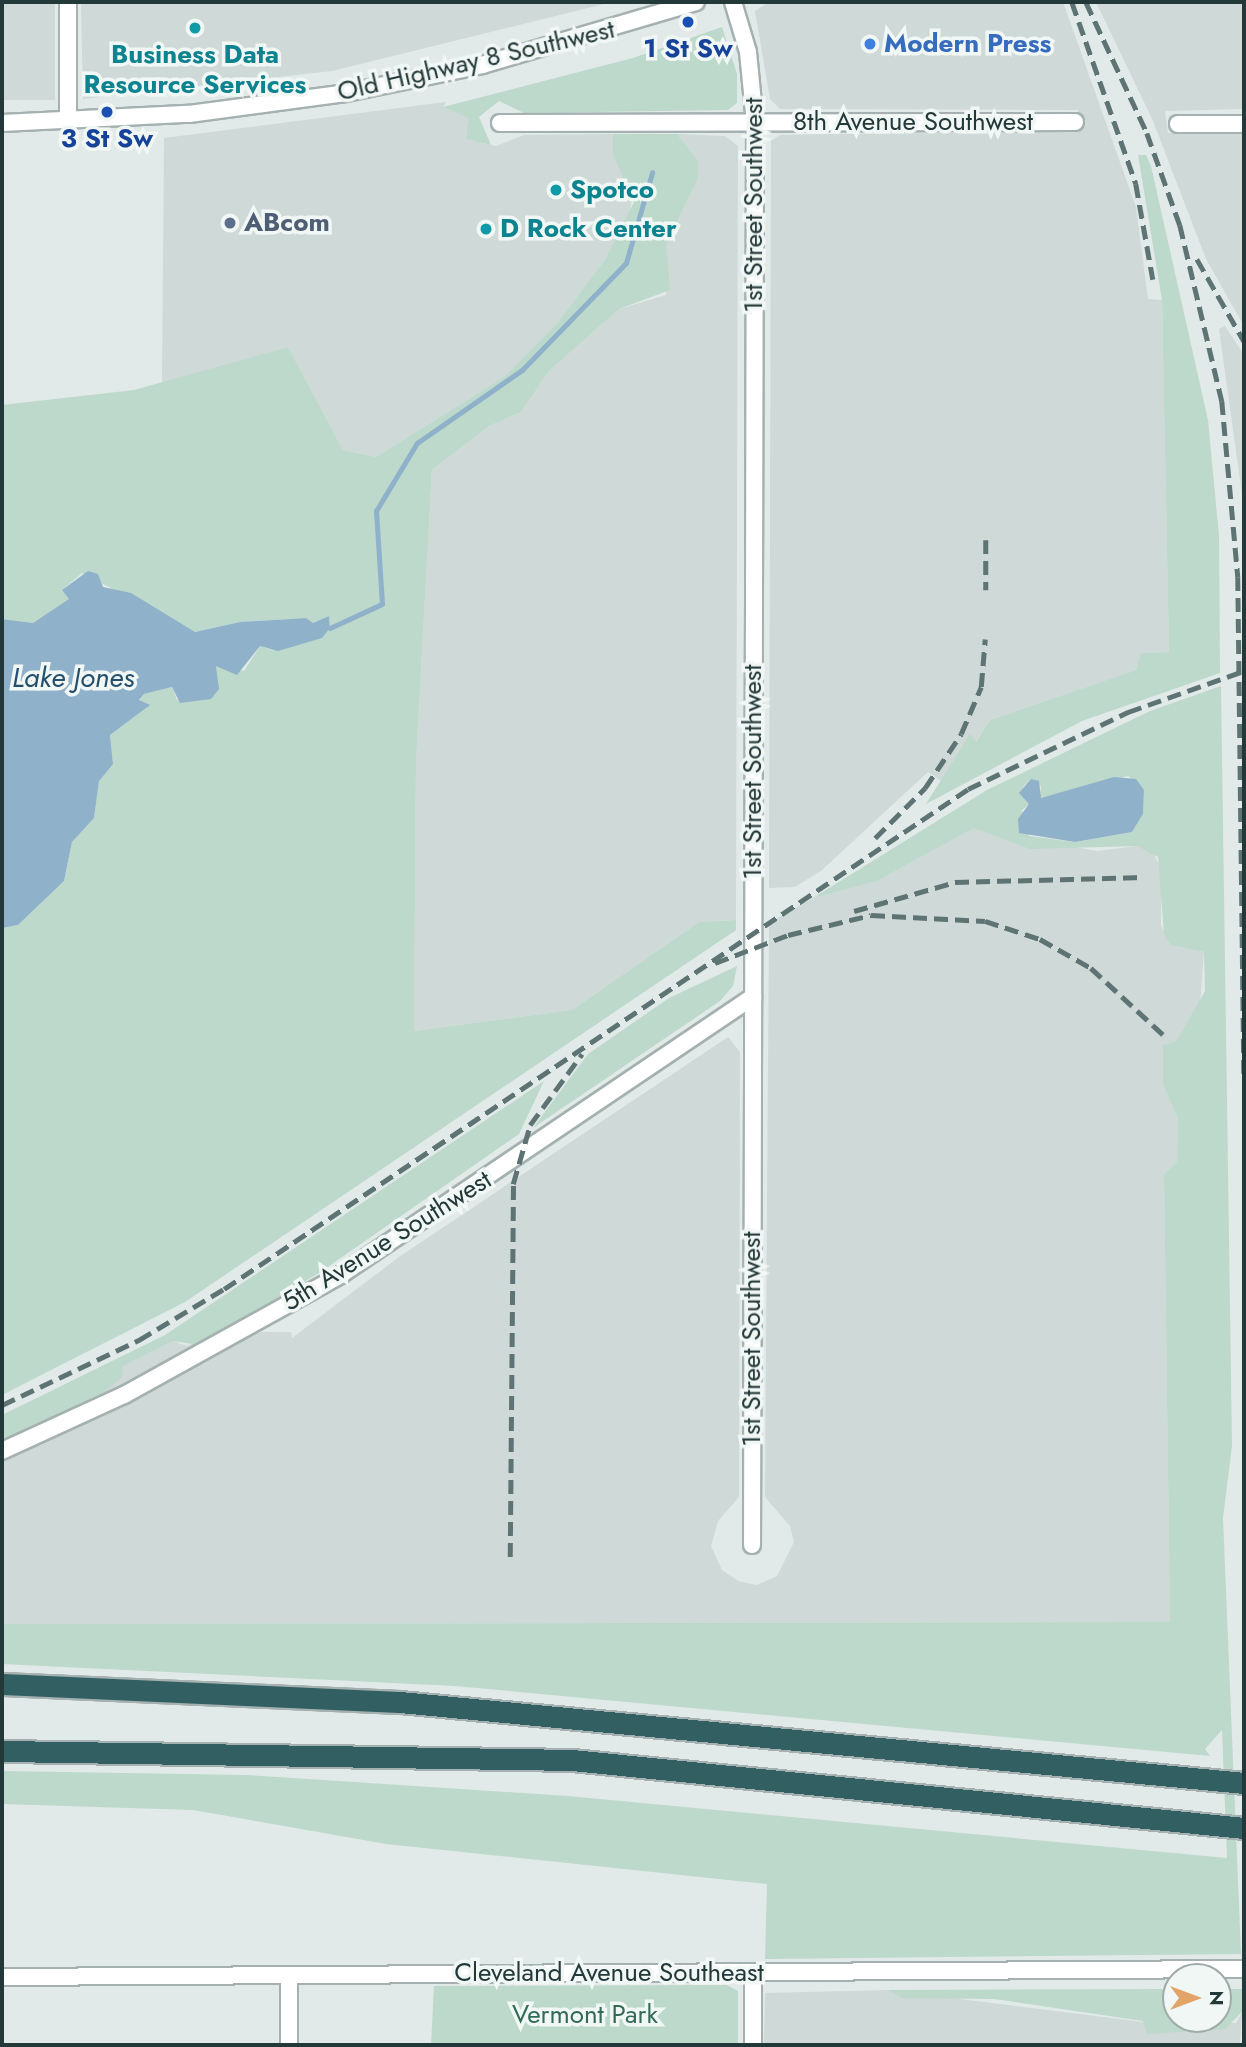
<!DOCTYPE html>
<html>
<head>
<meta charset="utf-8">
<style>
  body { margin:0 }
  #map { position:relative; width:1246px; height:2047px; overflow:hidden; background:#e1eae8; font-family:Jost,sans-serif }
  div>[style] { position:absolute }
  .built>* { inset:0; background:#cfd9d7; transform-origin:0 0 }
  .green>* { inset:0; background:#bcd9cb }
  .water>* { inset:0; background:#8fb1c9 }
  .stream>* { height:4.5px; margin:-2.25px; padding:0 2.25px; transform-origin:2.25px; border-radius:2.25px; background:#8fb1c9 }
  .roads { filter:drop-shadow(2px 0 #a4b1b0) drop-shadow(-2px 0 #a4b1b0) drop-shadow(0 2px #a4b1b0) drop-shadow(0 -2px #a4b1b0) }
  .minor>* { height:16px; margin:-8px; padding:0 8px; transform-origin:8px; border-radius:8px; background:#fff }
  .highway>* { height:21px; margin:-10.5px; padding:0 10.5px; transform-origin:10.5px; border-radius:10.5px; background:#325f61 }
  .rail>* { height:4.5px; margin-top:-2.25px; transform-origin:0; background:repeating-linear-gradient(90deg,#5e7474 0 14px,transparent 0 21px) }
  .dots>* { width:19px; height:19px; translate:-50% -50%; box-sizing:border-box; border:4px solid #f1f7f5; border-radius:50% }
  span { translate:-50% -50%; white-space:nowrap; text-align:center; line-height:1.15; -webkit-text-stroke:7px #f1f7f5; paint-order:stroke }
  .shop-label { font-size:26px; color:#366cbe; font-weight:700 }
  .left { translate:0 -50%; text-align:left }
  .transit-label { font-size:26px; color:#164399; font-weight:700 }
  .culture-label { font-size:26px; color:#0d838f; font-weight:700 }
  .street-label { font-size:26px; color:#233838 }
  .service-label { font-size:26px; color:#4e5e75; font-weight:700 }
  .park-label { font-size:26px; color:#326b56 }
  .water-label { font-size:28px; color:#244f6d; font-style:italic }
  .frame { position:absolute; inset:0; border:4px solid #233838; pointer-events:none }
  .north { position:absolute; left:1162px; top:1963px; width:70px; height:70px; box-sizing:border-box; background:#f1f7f5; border:2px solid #9faba9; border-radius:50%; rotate:90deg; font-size:19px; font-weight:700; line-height:28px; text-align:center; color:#233838 }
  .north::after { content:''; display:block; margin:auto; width:24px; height:32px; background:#e2a467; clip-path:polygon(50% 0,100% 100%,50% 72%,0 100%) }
</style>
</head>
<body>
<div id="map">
  <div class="built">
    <i style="left:2px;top:2px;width:53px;height:98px"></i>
    <i style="clip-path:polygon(81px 2px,612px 2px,332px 71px,83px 99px)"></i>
    <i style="clip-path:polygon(769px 2px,1063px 2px,1136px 207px,1148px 299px,1162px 300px,1169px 652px,1142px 653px,1136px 670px,990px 720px,975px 743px,970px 735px,941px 781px,928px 772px,822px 870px,795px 887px,769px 888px,771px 141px,780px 135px,831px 134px,1079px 132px,1078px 110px,780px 109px,770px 99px,755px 11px)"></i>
    <i style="clip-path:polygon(1096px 2px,1244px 2px,1244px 109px,1165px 111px,1168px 133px,1244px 132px,1244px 326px,1206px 259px,1153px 121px)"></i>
    <i style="clip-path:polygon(446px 102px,443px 107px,470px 118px,466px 139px,496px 146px,524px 135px,613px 134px,613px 154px,633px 191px,629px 219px,606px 258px,559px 321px,504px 377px,376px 457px,343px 450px,288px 347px,162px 383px,164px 138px)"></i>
    <i style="clip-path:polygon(677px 134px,725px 136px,738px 146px,736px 920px,699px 922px,572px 1010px,414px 1031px,416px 762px,432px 470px,489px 426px,521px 412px,549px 371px,619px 309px,666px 295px,666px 245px,698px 178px,697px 161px)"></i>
    <i style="clip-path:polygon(1225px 326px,1244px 355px,1244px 509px,1219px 329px)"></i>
    <i style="clip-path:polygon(974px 828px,1097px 851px,1137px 846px,1153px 851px,1161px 870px,1161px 925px,1170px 945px,1204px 952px,1200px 1006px,1176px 1043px,1163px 1045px,1163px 1085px,1178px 1118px,1177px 1162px,1164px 1174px,1170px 1622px,2px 1624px,2px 1440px,98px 1397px,122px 1366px,173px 1341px,187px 1346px,230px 1327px,240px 1342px,261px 1332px,291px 1332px,292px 1338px,399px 1257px,728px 1037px,740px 1052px,739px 1497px,718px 1521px,711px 1546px,722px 1570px,738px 1581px,757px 1585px,777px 1576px,794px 1542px,790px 1526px,765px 1497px,769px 923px,813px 898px,877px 881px)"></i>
    <i style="clip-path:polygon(888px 1990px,1143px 2022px,1236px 2023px,1242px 2012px,1240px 2045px,764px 2045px,765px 1993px)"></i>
  </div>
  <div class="green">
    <i style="clip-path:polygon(722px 27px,737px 74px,737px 103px,728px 110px,524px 113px,499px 101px,479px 117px,491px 145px,466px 139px,469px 118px,443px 107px,633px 58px)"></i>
    <i style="clip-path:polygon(613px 134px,677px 134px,698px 161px,698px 178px,666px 245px,670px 290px,619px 309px,549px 371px,521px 412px,489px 426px,432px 470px,416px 762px,414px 1031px,572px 1010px,699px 922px,736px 920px,736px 930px,185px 1302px,2px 1395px,2px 928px,18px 925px,64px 881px,72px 842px,94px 818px,99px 780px,113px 764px,110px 735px,146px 708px,139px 701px,144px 694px,172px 687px,177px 700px,218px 685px,216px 666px,244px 671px,260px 646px,272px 650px,322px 638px,330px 627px,329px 616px,313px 623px,306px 618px,240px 622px,195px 632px,82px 573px,62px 590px,70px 599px,33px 623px,2px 619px,2px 405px,134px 390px,288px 347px,343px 450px,376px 457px,504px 377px,559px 321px,606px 258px,634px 202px,613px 154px)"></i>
    <i style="clip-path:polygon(1138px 155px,1146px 155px,1151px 166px,1208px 420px,1219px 536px,1220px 673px,1082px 721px,926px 804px,970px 734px,976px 742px,990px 720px,1136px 670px,1141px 653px,1169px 652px,1162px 300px)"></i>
    <i style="clip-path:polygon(evenodd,1221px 686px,1232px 1446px,1223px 1518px,1241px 1954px,765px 1959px,767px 1884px,386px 1844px,193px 1810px,2px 1804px,2px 1771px,247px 1775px,568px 1796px,1227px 1858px,1222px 1730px,1205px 1749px,1210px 1756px,455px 1686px,2px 1664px,2px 1624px,1170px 1622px,1164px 1174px,1177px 1162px,1178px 1118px,1163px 1085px,1163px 1045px,1176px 1042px,1205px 991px,1204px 952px,1170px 945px,1164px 934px,1158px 857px,1137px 846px,1030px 849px,974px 828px,877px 881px,813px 898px,987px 790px,1150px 711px,1221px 686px,1128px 776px,1144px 790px,1143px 814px,1132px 832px,1075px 842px,1029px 836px,1022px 810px,1030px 804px,1023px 787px,1031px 779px,1041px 786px,1040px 798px,1128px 776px)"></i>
    <i style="clip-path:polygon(737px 966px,733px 986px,720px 1001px,533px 1128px,588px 1054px,669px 998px)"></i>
    <i style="clip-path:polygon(544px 1081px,519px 1134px,319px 1273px,199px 1345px,173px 1341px,123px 1366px,122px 1377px,98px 1397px,2px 1440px,2px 1415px,165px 1335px)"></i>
    <i style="clip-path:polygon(727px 1985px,738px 1991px,738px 2045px,431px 2045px,434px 1986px)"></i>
    <i style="clip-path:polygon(1176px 1989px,1176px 2019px,1218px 2019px,1218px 1989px,1242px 1989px,1242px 2012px,1225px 2029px,1147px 2034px,1143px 2021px,994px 1999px,902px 1998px,888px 1990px)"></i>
  </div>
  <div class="water">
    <i style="clip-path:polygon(88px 571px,98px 574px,103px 587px,131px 593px,195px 632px,240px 622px,306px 618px,313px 623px,329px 616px,330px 628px,322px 638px,278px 651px,260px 646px,237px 675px,216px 666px,219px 689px,211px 699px,180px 703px,172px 687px,144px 694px,139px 700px,150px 705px,110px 735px,113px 764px,99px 781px,94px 818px,72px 842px,64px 881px,18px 925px,2px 928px,2px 619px,33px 623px,69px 599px,62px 590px)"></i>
    <i style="clip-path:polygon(1114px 777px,1136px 779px,1144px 790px,1143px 814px,1132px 832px,1075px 842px,1019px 833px,1018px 819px,1029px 804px,1019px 793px,1031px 779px,1039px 781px,1041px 798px)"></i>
  </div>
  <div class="stream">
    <i style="left:330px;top:628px;width:57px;rotate:-24.8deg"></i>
    <i style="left:382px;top:604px;width:93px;rotate:-93.7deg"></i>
    <i style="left:376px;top:511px;width:79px;rotate:-58.9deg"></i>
    <i style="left:417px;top:443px;width:128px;rotate:-34.8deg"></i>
    <i style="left:522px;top:370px;width:149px;rotate:-45.8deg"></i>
    <i style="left:626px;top:263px;width:94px;rotate:-73.9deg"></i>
  </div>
  <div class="roads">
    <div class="minor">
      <i style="left:733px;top:2px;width:52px;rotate:73.3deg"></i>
      <i style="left:748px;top:52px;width:71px;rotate:84.4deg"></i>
      <i style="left:755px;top:123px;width:1422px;rotate:90.12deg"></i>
      <i style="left:2px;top:123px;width:187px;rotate:-2.8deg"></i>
      <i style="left:189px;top:114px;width:158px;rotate:-7.6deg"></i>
      <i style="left:346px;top:93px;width:139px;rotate:-11.6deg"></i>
      <i style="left:482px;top:65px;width:223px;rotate:-16.4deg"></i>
      <i style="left:68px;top:123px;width:121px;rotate:-90deg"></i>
      <i style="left:500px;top:123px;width:575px;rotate:-0.1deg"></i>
      <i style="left:1178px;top:124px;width:66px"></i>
      <i style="left:2px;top:1451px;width:134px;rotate:-24.7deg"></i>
      <i style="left:124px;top:1395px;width:249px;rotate:-29deg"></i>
      <i style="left:342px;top:1274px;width:496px;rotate:-34deg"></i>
      <i style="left:753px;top:1972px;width:73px;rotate:90deg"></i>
      <i style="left:289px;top:1975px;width:70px;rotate:90deg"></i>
      <i style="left:2px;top:1977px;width:1242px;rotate:-0.37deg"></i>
    </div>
    <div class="highway">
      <i style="left:2px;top:1684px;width:398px;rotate:2.6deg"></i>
      <i style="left:400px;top:1702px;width:848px;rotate:5.48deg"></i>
      <i style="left:2px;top:1751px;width:570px;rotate:0.9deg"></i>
      <i style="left:572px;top:1760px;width:675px;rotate:5.78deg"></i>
    </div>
  </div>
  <div class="rail">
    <i style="left:1072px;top:2px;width:193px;rotate:70.6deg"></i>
    <i style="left:1136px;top:184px;width:97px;rotate:79.9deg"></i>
    <i style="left:1086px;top:2px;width:145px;rotate:65deg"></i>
    <i style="left:1147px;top:133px;width:98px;rotate:70.3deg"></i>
    <i style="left:1180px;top:225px;width:181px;rotate:76.6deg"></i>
    <i style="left:1222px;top:401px;width:177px;rotate:84.8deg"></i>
    <i style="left:1238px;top:577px;width:498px;rotate:89.3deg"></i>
    <i style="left:1197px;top:259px;width:95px;rotate:60.2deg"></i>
    <i style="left:986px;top:540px;width:50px;rotate:90deg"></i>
    <i style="left:875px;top:838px;width:71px;rotate:-45deg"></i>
    <i style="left:925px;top:788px;width:65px;rotate:-56.3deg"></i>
    <i style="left:961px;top:734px;width:51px;rotate:-66.9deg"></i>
    <i style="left:981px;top:687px;width:48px;rotate:-85.2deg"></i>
    <i style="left:854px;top:911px;width:105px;rotate:-16deg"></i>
    <i style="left:955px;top:882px;width:189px;rotate:-1.5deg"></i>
    <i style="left:715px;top:963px;width:78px;rotate:-21deg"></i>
    <i style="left:788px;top:935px;width:85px;rotate:-13.5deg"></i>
    <i style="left:871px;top:915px;width:114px;rotate:3deg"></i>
    <i style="left:985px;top:921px;width:58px;rotate:18.1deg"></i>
    <i style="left:1040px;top:939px;width:59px;rotate:29.6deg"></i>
    <i style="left:1091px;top:968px;width:105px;rotate:42.7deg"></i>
    <i style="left:2px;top:1405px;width:152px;rotate:-25.4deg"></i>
    <i style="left:139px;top:1340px;width:99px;rotate:-31deg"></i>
    <i style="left:224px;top:1289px;width:896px;rotate:-33.9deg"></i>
    <i style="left:968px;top:789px;width:178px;rotate:-25.7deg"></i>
    <i style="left:1128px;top:712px;width:123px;rotate:-19.5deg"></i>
    <i style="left:510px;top:1557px;width:373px;rotate:-89.5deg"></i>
    <i style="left:513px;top:1184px;width:61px;rotate:-73.9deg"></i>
    <i style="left:530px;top:1125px;width:88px;rotate:-53.8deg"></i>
  </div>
  <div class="dots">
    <i style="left:688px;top:22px;background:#1a4fb4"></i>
    <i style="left:195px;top:28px;background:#0f9aa8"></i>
    <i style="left:870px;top:44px;background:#3f7fe0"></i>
    <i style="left:107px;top:112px;background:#1a4fb4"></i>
    <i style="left:556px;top:190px;background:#0f9aa8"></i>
    <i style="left:230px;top:223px;background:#5c6f8a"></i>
    <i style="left:486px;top:229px;background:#0f9aa8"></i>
  </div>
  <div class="shop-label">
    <span class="left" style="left:884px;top:44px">Modern Press</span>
  </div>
  <div class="transit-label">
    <span style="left:688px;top:49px">1 St Sw</span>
    <span style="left:107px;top:139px">3 St Sw</span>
  </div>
  <div class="culture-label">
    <span style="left:195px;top:70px">Business Data<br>Resource Services</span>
    <span class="left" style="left:570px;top:190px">Spotco</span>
    <span class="left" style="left:500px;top:229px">D Rock Center</span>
  </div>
  <div class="street-label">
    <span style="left:476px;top:61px;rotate:-13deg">Old Highway 8 Southwest</span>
    <span style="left:913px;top:122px">8th Avenue Southwest</span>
    <span style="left:754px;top:205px;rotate:-90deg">1st Street Southwest</span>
    <span style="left:753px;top:772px;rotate:-90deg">1st Street Southwest</span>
    <span style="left:387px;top:1241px;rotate:-32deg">5th Avenue Southwest</span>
    <span style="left:752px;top:1339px;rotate:-90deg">1st Street Southwest</span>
    <span style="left:609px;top:1973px">Cleveland Avenue Southeast</span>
  </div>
  <div class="service-label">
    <span class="left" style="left:244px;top:223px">ABcom</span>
  </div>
  <div class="park-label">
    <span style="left:585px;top:2015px">Vermont Park</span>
  </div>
  <div class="water-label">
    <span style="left:73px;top:678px">Lake Jones</span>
  </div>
  <div class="frame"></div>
  <div class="north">N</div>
</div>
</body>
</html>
